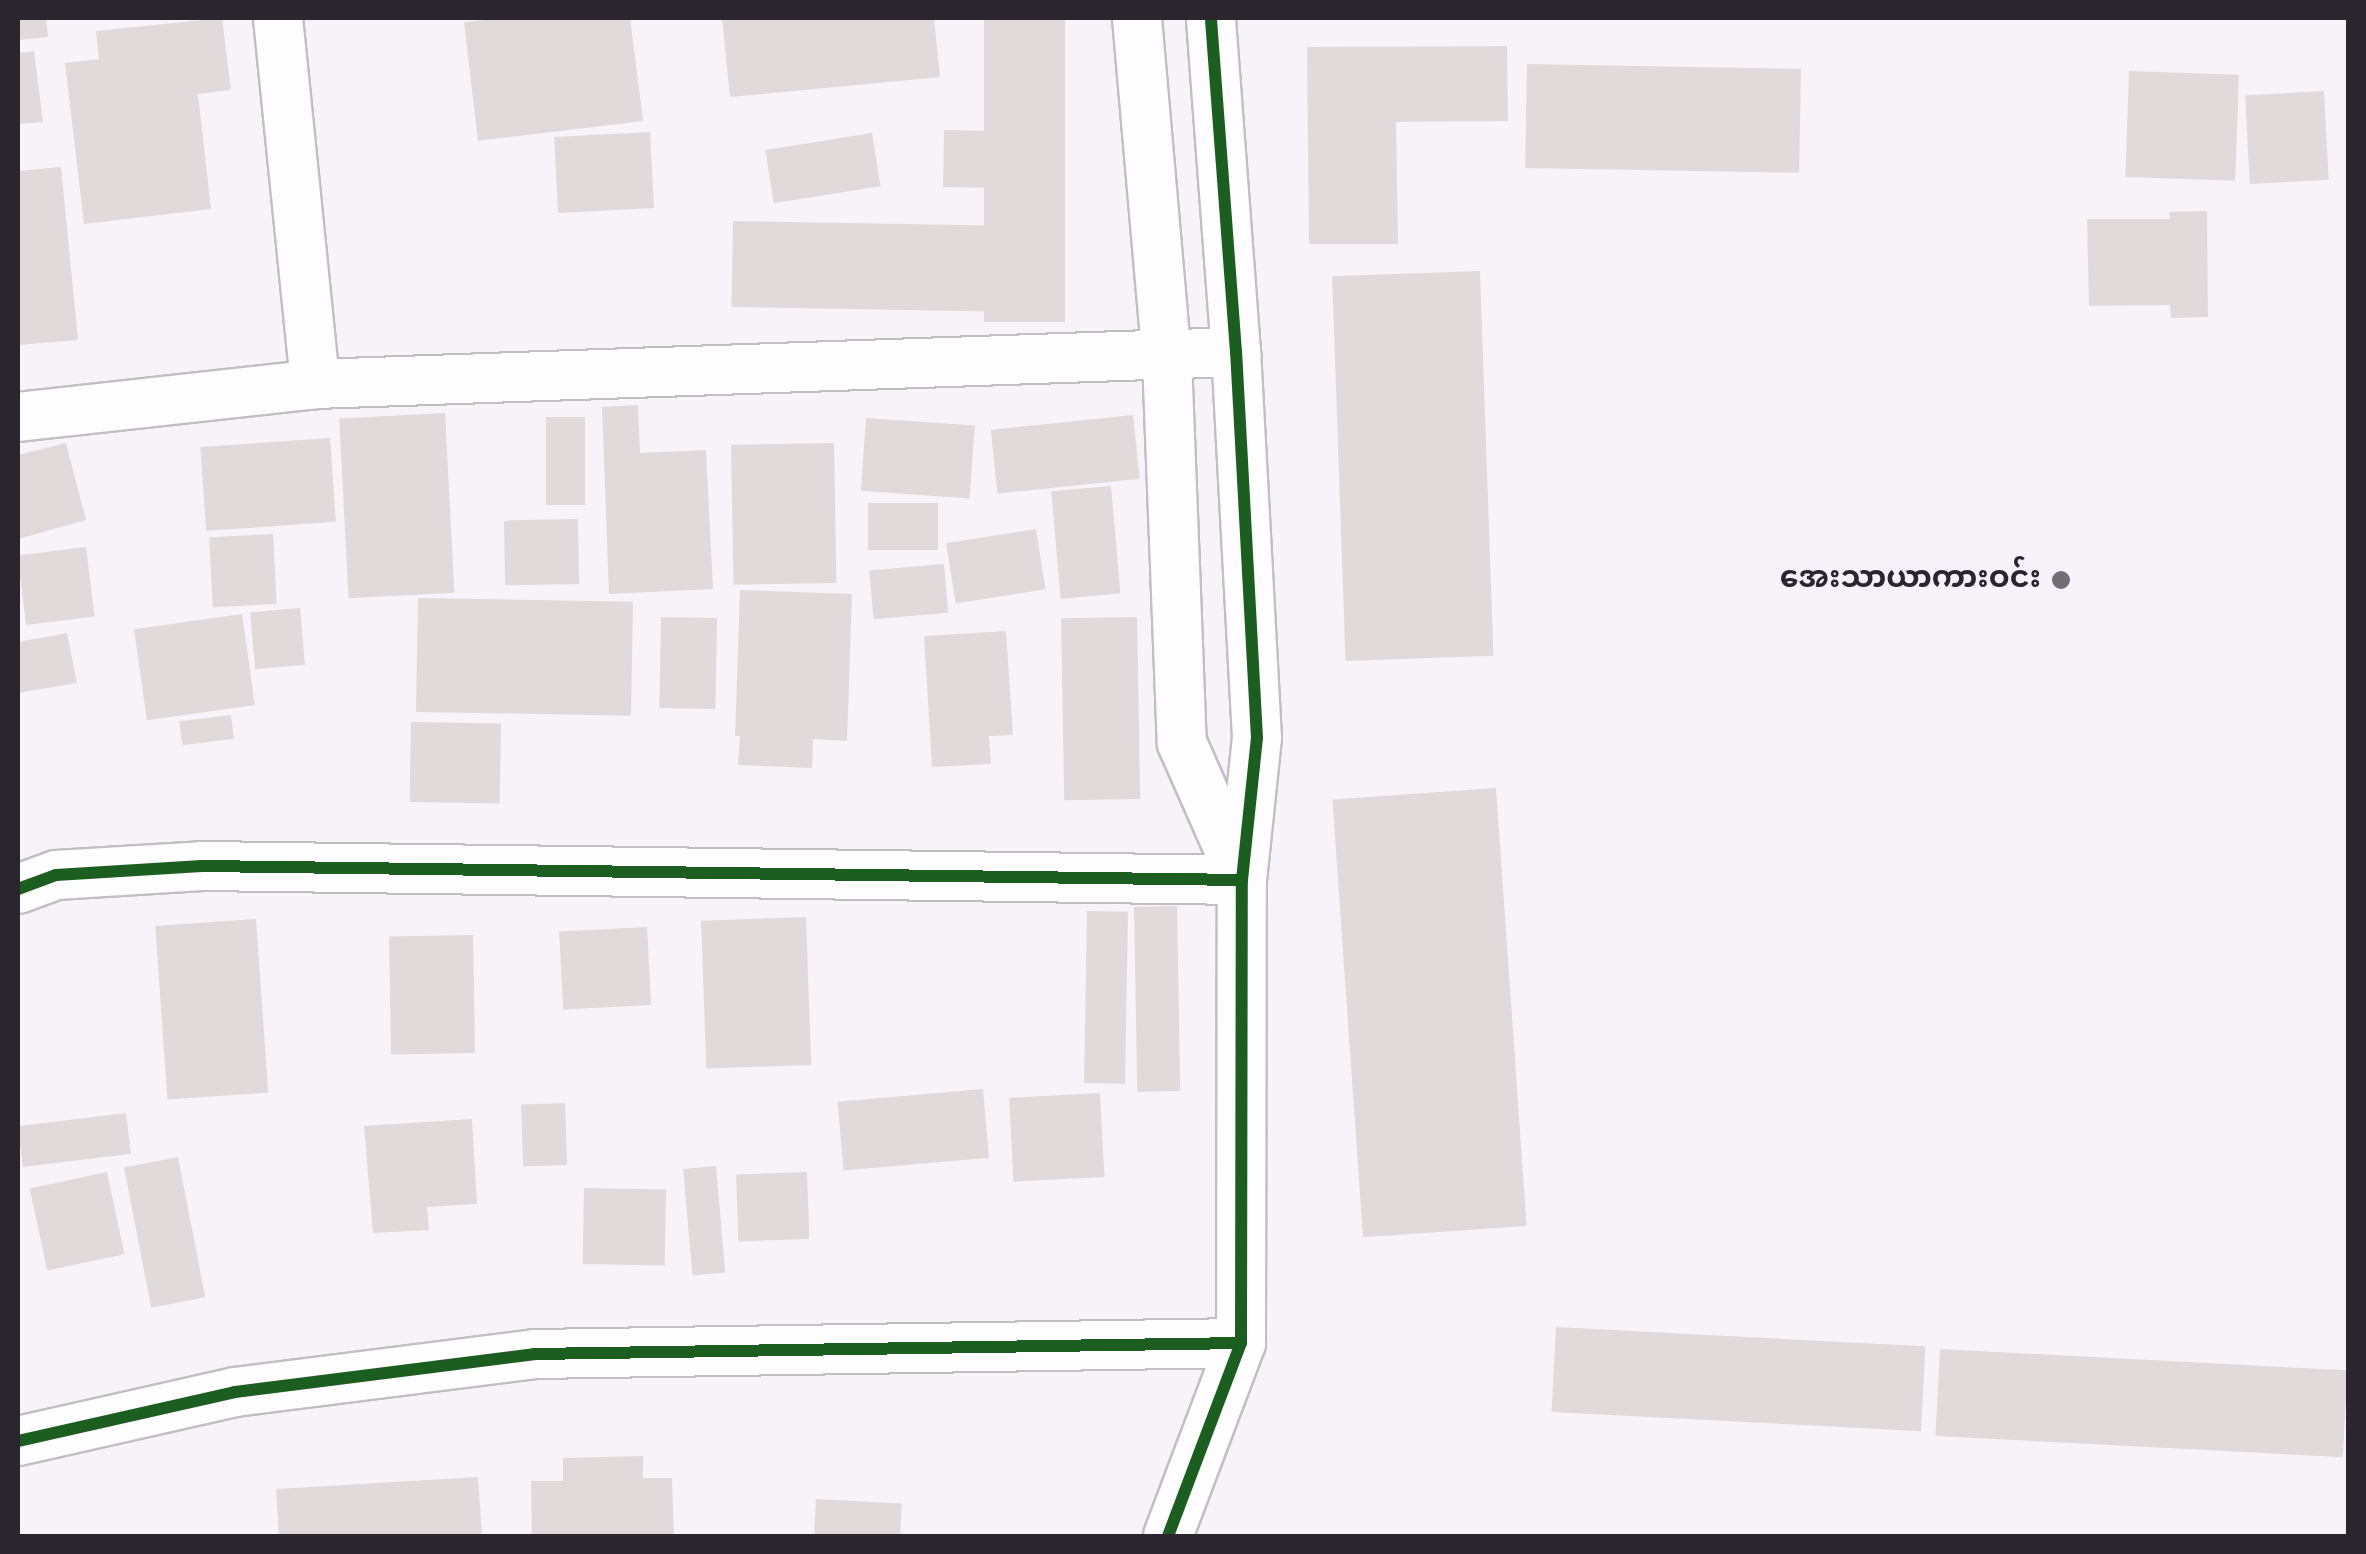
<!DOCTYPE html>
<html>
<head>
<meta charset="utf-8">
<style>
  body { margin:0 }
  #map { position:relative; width:2366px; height:1554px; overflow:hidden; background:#f7f3f9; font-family:Georgia,"Noto Sans Myanmar",serif }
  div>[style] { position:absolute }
  .building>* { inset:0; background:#e0dadb; transform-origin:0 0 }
  .roads { filter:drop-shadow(2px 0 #c2bec4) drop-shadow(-2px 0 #c2bec4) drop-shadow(0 2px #c2bec4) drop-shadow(0 -2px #c2bec4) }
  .street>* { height:48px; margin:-24px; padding:0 24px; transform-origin:24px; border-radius:24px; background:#fefdfe }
  .cycleway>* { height:12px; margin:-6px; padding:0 6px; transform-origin:6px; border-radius:6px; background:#1b5e20 }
  .dots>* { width:28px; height:28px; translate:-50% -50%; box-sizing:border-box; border:5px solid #f8f0fc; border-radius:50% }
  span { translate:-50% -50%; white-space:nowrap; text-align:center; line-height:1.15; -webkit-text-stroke:8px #f8f0fc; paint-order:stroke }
  .poi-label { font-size:30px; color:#2b262d; font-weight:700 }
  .right { translate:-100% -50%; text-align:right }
  .frame { position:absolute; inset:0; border:20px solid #2b262d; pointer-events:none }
</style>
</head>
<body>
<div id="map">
  <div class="building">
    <i style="clip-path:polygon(18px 18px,46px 18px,48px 37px,18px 40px)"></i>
    <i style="clip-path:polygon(222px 18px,231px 90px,198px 94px,211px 209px,84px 224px,65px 63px,99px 59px,96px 31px)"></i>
    <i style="clip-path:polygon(507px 18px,630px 18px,643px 121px,478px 141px,464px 22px)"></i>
    <i style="clip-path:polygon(722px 18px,934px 18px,940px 77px,730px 97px)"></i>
    <i style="left:984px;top:18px;width:81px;height:304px"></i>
    <i style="clip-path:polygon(1507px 46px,1508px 121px,1396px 122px,1398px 244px,1309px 244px,1307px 47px)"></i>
    <i style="clip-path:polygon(34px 51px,43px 122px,18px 124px,18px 53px)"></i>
    <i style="left:1527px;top:64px;width:274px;height:104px;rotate:1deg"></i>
    <i style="left:2129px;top:71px;width:110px;height:106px;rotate:2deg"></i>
    <i style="left:2324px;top:91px;width:89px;height:79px;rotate:87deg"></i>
    <i style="left:944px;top:130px;width:42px;height:57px;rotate:1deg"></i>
    <i style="left:650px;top:132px;width:76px;height:96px;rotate:87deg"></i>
    <i style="left:872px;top:133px;width:54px;height:108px;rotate:81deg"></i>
    <i style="clip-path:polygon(61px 167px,78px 340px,18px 345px,18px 171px)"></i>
    <i style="clip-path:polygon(2207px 211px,2208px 317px,2171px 318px,2170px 305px,2089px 306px,2087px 219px,2170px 219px,2169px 212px)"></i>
    <i style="left:733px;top:221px;width:272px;height:86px;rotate:1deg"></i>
    <i style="left:1480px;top:271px;width:385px;height:148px;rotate:88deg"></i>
    <i style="clip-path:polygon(638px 405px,640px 453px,706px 450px,713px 589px,609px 594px,602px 407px)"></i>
    <i style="left:445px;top:413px;width:180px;height:106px;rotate:87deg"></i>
    <i style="left:1133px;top:415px;width:64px;height:143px;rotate:84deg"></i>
    <i style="left:546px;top:417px;width:39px;height:88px"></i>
    <i style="left:866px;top:418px;width:109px;height:73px;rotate:4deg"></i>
    <i style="left:330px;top:438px;width:84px;height:130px;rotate:86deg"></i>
    <i style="clip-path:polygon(66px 443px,86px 520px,18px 539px,18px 455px)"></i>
    <i style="left:834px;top:443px;width:140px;height:103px;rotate:89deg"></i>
    <i style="left:1111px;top:486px;width:108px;height:60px;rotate:85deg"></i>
    <i style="left:938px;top:503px;width:47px;height:70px;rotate:90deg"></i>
    <i style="left:578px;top:519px;width:65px;height:74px;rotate:89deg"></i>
    <i style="left:1036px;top:529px;width:61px;height:91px;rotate:81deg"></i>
    <i style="left:273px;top:534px;width:70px;height:64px;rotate:87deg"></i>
    <i style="left:86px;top:547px;width:70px;height:69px;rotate:83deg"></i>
    <i style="left:944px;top:564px;width:49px;height:75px;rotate:85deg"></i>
    <i style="clip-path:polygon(740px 590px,852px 594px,847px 741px,813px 739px,812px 768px,738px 765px,740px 736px,735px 736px)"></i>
    <i style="left:418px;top:598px;width:215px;height:114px;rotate:1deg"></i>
    <i style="left:300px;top:608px;width:57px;height:50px;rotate:85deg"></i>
    <i style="left:242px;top:614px;width:92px;height:109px;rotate:82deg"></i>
    <i style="left:661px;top:617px;width:56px;height:91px;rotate:1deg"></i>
    <i style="left:1137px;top:617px;width:182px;height:76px;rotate:89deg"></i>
    <i style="clip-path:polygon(1006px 631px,1013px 735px,989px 736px,991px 764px,932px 767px,924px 636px)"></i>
    <i style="clip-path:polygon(67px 633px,77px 683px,18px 693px,18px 642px)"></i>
    <i style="left:231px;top:715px;width:24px;height:52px;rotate:83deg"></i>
    <i style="left:411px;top:722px;width:90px;height:80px;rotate:1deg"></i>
    <i style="left:1496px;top:788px;width:439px;height:164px;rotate:86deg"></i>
    <i style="left:1177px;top:906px;width:185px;height:43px;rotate:89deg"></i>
    <i style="left:1087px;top:911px;width:41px;height:172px;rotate:1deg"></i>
    <i style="left:806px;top:917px;width:148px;height:105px;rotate:88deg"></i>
    <i style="left:256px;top:919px;width:174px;height:101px;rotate:86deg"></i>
    <i style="left:647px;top:927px;width:78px;height:88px;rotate:87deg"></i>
    <i style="left:473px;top:935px;width:118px;height:84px;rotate:89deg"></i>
    <i style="left:983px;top:1089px;width:69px;height:146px;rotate:85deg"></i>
    <i style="left:1100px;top:1093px;width:84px;height:91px;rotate:87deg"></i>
    <i style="left:565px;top:1103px;width:62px;height:44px;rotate:88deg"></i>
    <i style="left:126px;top:1113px;width:41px;height:109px;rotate:83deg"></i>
    <i style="clip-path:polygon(472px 1119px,477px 1204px,427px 1207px,429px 1230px,373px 1233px,364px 1126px)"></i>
    <i style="left:178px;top:1157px;width:143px;height:55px;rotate:79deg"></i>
    <i style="left:716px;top:1166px;width:107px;height:33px;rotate:85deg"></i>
    <i style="left:107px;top:1172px;width:84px;height:79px;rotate:78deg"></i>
    <i style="left:807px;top:1172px;width:67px;height:71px;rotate:88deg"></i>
    <i style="left:584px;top:1188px;width:82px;height:76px;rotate:1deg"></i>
    <i style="left:1556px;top:1327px;width:370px;height:85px;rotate:3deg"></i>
    <i style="left:1940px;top:1349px;width:408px;height:87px;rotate:3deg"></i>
    <i style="clip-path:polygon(643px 1456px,643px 1478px,672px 1478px,674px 1536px,532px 1536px,531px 1481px,563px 1481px,563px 1458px)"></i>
    <i style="clip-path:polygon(478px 1477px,482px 1536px,279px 1536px,276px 1489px)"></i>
    <i style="left:816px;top:1499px;width:86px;height:37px;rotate:3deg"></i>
  </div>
  <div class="roads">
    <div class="street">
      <i style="left:278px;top:18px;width:368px;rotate:84.2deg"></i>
      <i style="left:1137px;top:18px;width:341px;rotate:85deg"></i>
      <i style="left:1167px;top:358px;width:385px;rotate:87.8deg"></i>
      <i style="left:1182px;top:743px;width:146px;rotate:66.2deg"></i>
      <i style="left:18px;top:417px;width:299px;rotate:-6.3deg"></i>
      <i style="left:315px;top:384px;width:922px;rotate:-1.99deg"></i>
      <i style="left:18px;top:889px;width:40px;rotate:-20.2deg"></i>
      <i style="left:56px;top:875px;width:146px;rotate:-3.5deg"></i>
      <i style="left:202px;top:866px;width:1040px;rotate:0.77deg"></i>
      <i style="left:18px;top:1441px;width:222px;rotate:-12.7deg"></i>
      <i style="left:235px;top:1392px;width:301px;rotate:-7.2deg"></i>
      <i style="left:534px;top:1354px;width:707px;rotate:-0.89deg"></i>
      <i style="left:1168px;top:1536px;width:206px;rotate:-69.3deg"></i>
      <i style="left:1241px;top:1343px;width:463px;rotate:-89.9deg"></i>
      <i style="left:1242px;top:880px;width:143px;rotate:-84deg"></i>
      <i style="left:1257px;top:738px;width:387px;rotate:-93.1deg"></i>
      <i style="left:1236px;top:352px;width:335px;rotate:-94.3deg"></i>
    </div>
  </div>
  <div class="cycleway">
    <i style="left:18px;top:889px;width:40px;rotate:-20.2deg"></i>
    <i style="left:56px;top:875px;width:146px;rotate:-3.5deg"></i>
    <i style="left:202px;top:866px;width:1040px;rotate:0.77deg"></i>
    <i style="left:18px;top:1441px;width:222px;rotate:-12.7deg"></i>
    <i style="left:235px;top:1392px;width:301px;rotate:-7.2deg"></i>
    <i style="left:534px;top:1354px;width:707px;rotate:-0.89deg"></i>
    <i style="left:1168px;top:1536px;width:206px;rotate:-69.3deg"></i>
    <i style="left:1241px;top:1343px;width:463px;rotate:-89.9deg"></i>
    <i style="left:1242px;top:880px;width:143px;rotate:-84deg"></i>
    <i style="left:1257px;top:738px;width:387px;rotate:-93.1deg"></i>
    <i style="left:1236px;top:352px;width:335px;rotate:-94.3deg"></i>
  </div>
  <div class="dots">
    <i style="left:2061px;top:580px;background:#726e74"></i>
  </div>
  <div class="poi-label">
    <span class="right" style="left:2041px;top:580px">အေးသာယာကားဝင်း</span>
  </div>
  <div class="frame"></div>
</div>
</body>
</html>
